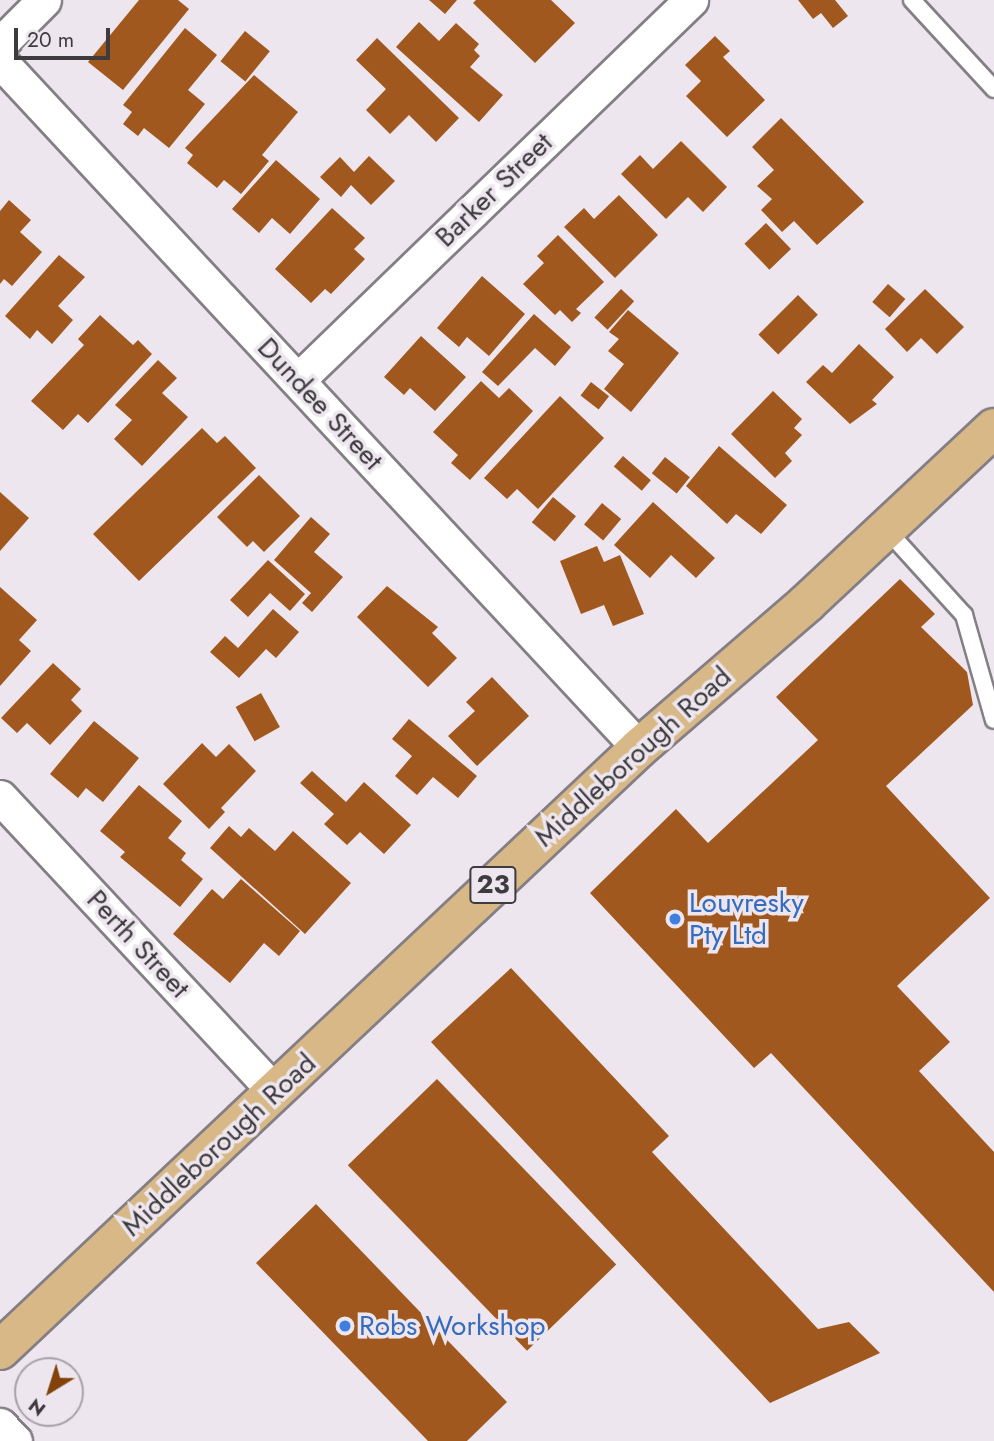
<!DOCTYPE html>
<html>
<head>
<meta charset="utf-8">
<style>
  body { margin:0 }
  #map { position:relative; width:994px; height:1441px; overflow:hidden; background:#ede6ee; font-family:Jost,sans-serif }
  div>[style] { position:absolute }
  .building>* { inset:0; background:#a1581e; transform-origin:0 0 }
  .roads { filter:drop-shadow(2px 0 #847e85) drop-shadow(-2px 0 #847e85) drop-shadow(0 2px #847e85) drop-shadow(0 -2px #847e85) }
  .service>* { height:16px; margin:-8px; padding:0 8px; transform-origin:8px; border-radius:8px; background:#fff }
  .minor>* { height:33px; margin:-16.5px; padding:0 16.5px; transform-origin:16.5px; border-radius:16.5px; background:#fff }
  .primary>* { height:38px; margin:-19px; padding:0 19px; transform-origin:19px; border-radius:19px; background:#d7b886 }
  .dots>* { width:19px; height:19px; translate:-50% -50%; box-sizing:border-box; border:4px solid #ede6ee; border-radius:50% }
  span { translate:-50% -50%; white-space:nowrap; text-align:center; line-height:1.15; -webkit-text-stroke:7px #ede6ee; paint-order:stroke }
  .shield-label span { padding:2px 5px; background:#ede6ee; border:2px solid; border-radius:5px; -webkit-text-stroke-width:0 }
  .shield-label { font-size:26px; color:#3d3b3e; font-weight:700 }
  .street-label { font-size:28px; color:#3d3b3e }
  .shop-label { font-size:28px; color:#366cbe }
  .left { translate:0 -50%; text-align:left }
  .north { position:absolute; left:14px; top:1357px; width:70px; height:70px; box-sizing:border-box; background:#ede6ee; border:2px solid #a7a2a8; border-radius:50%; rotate:218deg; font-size:19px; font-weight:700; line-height:28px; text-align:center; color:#3d3b3e }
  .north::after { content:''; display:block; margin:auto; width:24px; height:32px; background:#82420a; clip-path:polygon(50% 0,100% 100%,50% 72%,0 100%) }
  .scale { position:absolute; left:14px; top:28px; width:96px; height:32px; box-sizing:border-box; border:4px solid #3d3b3e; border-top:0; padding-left:9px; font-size:21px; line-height:24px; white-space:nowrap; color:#3d3b3e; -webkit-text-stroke:5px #ede6ee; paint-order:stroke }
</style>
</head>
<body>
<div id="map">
  <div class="building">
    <i style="clip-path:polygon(139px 0,178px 0,189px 9px,123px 90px,88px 62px)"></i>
    <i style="clip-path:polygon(429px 0,457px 0,445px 14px)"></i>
    <i style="clip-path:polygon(476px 0,551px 0,575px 23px,535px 63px,473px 3px)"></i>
    <i style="clip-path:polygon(798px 0,835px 0,848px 16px,833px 28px,821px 13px,813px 19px)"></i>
    <i style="clip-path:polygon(419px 22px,439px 41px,456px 23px,479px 44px,474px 50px,480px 56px,470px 67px,503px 95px,479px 122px,396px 47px)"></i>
    <i style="clip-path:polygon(185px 28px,217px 55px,188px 90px,205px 104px,169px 148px,144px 128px,138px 136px,123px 124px,132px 112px,123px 105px)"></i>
    <i style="left:245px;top:31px;width:32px;height:39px;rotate:39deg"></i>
    <i style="clip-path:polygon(715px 36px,730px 51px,723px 57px,765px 100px,727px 137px,686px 96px,701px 81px,685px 65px)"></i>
    <i style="clip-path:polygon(377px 38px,459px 118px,436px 142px,409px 115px,390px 134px,366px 110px,386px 89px,356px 60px)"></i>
    <i style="clip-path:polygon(254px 75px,298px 112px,262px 155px,269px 161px,241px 194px,224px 180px,217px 188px,187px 163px,193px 155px,185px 148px)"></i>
    <i style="clip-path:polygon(781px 118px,864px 202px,817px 245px,794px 221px,782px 232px,761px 210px,772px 199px,757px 186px,774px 170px,752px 147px)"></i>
    <i style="clip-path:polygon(681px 141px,727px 187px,703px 212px,688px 197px,666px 219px,621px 174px,640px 155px,653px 169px)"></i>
    <i style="clip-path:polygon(369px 156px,395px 181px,371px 205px,351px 185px,341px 197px,320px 177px,340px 157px,354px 172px)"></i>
    <i style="clip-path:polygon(276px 160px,320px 199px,290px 234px,272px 218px,259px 233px,232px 209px)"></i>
    <i style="clip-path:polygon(619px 195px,658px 235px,615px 278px,564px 227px,584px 208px,594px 219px)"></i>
    <i style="clip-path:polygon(9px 200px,31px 220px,20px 232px,42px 252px,12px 286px,4px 279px,0 284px,0 211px)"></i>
    <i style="clip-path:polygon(332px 208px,365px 238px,354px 249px,365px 259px,331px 294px,325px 289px,311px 303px,275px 269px)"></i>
    <i style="left:766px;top:223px;width:36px;height:30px;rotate:46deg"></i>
    <i style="clip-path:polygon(558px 235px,604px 282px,576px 309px,581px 313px,572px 322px,560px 310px,555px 315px,523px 284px,544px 263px,537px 256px)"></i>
    <i style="clip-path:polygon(59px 255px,85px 277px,58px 306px,73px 320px,52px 344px,37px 330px,30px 339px,5px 316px)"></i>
    <i style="clip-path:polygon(482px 276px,525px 314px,489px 356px,467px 337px,459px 347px,437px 328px)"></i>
    <i style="left:888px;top:284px;width:23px;height:24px;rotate:41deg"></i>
    <i style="left:621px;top:289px;width:18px;height:39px;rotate:43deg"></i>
    <i style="clip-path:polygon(925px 289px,964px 327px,937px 354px,921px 338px,907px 352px,885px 329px)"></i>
    <i style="left:798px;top:295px;width:28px;height:56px;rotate:45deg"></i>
    <i style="clip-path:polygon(628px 310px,679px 353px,631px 412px,604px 389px,624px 364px,608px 351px,619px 339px,609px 332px)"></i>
    <i style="clip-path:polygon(534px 314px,571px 347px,555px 366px,535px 348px,498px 386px,482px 372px)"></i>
    <i style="clip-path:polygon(100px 315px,133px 345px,138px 340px,152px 354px,88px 423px,78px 414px,63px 430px,31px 401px,84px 345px,78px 339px)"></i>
    <i style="clip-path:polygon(421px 336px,466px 377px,435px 411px,410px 388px,404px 395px,384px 377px)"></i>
    <i style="clip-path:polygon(859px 344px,894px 377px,872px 400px,877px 404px,850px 424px,806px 382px,823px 365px,832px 373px)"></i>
    <i style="clip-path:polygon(158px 360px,177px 378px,162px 393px,188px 417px,142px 466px,114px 439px,132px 420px,115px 405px)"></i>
    <i style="clip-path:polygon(481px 381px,499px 398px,509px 388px,533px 411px,470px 480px,451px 463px,458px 455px,433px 432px)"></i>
    <i style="left:591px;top:382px;width:23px;height:17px;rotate:38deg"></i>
    <i style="clip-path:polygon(773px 391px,802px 419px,794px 428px,802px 435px,785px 453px,792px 461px,775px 478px,731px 434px)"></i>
    <i style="clip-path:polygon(560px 396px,604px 438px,538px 509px,517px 489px,507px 499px,484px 478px)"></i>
    <i style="clip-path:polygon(202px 428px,217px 443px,225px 436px,256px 468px,139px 581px,93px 534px)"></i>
    <i style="clip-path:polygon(719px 446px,787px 505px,761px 534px,736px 514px,727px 524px,686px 486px)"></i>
    <i style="left:623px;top:456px;width:37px;height:14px;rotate:41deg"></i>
    <i style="left:665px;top:457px;width:32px;height:21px;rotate:39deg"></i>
    <i style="clip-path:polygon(259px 475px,300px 516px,264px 552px,253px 541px,247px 547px,217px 517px)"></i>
    <i style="clip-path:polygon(0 492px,29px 518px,0 551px)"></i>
    <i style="left:553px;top:497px;width:30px;height:33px;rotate:40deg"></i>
    <i style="clip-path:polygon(653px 502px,715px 558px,696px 578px,671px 555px,650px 578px,614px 545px)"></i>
    <i style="left:602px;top:503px;width:25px;height:28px;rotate:40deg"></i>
    <i style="clip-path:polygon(311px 517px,330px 534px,314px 552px,343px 577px,312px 612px,302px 603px,311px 593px,274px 560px)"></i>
    <i style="clip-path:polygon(597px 546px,604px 562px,620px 555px,644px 614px,613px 626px,604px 605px,581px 614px,560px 561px)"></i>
    <i style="clip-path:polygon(268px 560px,305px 594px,290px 611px,270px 593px,248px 617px,230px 600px)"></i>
    <i style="clip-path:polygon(900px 579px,935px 614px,921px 627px,967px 672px,973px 705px,886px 786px,990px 898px,897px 986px,950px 1042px,919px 1071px,994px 1152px,994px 1292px,771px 1053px,754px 1068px,590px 893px,676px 809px,708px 843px,818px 740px,776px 697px)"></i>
    <i style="clip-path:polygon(387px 586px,438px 627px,432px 633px,457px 658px,428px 687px,357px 617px)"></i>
    <i style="clip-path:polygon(0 587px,37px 620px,19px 640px,31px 651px,0 686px)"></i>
    <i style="clip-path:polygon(273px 609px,299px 632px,276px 658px,266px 649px,239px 678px,210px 652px,225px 636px,238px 648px)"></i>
    <i style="clip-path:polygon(53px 663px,81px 689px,71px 700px,82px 711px,50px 745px,27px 723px,17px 733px,1px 718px)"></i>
    <i style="clip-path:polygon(492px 677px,529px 716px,477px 766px,448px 736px,475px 711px,466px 702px)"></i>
    <i style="left:261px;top:693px;width:39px;height:29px;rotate:61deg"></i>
    <i style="clip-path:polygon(409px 719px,477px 776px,458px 798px,433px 777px,417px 795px,395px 776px,412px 756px,392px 739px)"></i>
    <i style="clip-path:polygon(94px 721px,139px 758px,103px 802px,86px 788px,78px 798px,50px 774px)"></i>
    <i style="clip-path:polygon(202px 743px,216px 757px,229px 744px,256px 771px,221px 808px,225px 812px,209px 829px,163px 784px)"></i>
    <i style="clip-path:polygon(312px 771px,346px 802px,364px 782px,411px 825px,384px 854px,360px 832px,347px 845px,324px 824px,334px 814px,300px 783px)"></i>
    <i style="clip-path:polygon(139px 785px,182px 821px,168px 838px,186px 853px,181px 860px,203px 879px,180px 907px,120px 857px,125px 852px,100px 831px)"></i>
    <i style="clip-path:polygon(229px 826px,241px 837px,249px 828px,275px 851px,293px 831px,351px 883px,305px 934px,210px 848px)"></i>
    <i style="clip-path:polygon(241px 879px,300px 931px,279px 956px,264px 943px,230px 983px,173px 934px,212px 889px,223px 899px)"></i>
    <i style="clip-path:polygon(511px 968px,669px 1136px,652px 1152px,818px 1329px,849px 1322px,880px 1353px,770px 1403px,431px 1042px)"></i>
    <i style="left:437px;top:1079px;width:258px;height:124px;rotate:46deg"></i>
    <i style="clip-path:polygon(316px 1204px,507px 1402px,467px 1441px,428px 1441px,256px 1263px)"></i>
  </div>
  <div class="roads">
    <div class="service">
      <i style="left:912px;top:0;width:121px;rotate:47.3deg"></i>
      <i style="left:886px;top:529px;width:116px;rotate:47.8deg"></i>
      <i style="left:964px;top:615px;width:109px;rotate:74.1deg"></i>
    </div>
    <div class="minor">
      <i style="left:0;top:44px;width:62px;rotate:-45deg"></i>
      <i style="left:0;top:61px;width:938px;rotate:47.07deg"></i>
      <i style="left:298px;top:380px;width:547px;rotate:-44.04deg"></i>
      <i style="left:0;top:797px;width:403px;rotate:47deg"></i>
      <i style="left:0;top:1425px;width:22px;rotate:47deg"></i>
    </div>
    <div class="primary">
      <i style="left:0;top:1350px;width:878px;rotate:-43.29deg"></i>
      <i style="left:639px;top:748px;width:222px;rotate:-40.8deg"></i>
      <i style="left:807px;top:603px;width:256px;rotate:-43.1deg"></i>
    </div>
  </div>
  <div class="dots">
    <i style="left:675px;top:919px;background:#3f7fe0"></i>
    <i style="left:345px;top:1326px;background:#3f7fe0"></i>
  </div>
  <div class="shield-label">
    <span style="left:493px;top:885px">23</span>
  </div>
  <div class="street-label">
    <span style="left:494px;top:190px;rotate:-44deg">Barker Street</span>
    <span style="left:320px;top:404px;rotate:47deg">Dundee Street</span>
    <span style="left:633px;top:757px;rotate:-42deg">Middleborough Road</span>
    <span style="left:138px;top:944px;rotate:47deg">Perth Street</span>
    <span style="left:219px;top:1145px;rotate:-43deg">Middleborough Road</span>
  </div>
  <div class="shop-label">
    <span class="left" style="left:689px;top:919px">Louvresky<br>Pty Ltd</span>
    <span class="left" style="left:359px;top:1326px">Robs Workshop</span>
  </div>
  <div class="north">N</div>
  <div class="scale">20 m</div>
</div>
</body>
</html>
